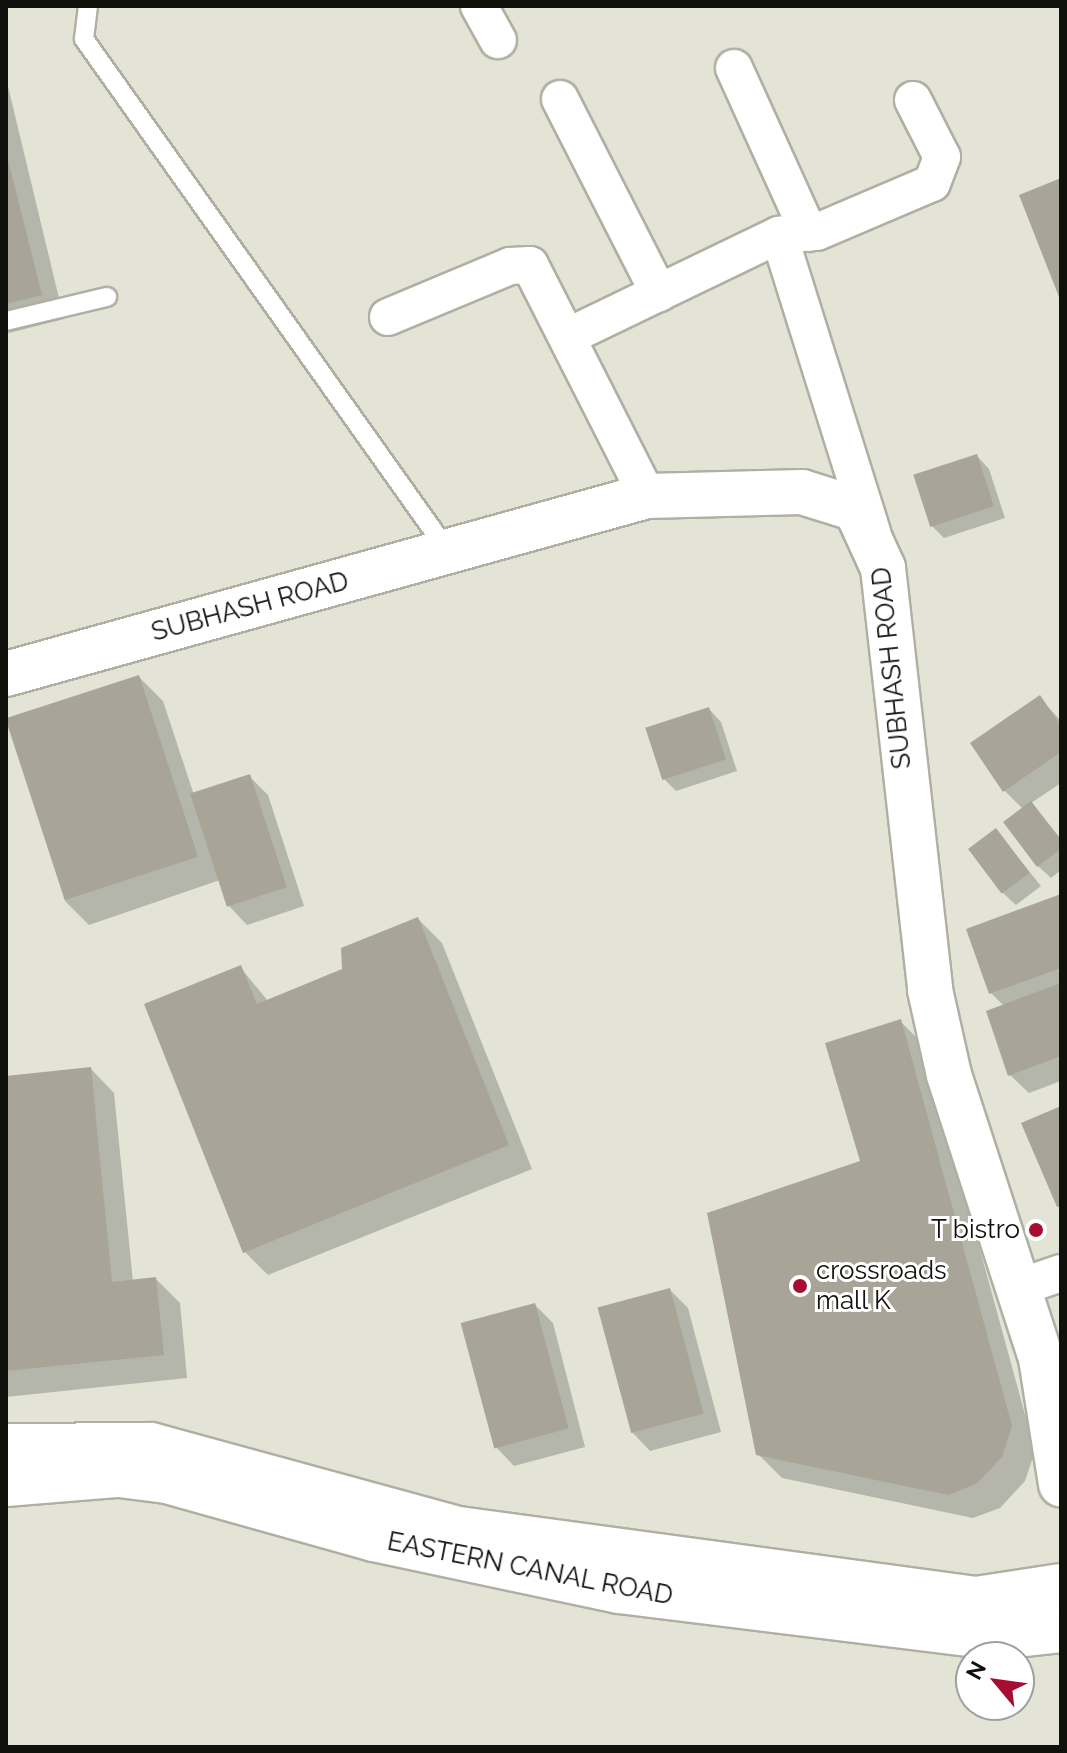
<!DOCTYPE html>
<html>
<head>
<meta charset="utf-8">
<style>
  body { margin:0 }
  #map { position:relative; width:1067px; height:1753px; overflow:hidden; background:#e3e4d6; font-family:Raleway,sans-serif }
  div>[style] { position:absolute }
  .shadow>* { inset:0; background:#0003 }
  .building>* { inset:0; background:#a8a497; transform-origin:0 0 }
  .roads { filter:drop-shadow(2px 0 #afafa2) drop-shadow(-2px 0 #afafa2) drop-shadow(0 2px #afafa2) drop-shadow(0 -2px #afafa2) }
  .lane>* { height:18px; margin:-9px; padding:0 9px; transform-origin:9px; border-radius:9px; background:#fff }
  .street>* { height:36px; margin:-18px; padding:0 18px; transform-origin:18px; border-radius:18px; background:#fff }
  .secondary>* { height:44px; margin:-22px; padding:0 22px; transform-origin:22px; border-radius:22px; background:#fff }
  .dots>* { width:22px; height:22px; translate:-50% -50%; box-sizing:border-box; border:4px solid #fff; border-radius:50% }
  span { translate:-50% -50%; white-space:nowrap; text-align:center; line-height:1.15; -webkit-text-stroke:6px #fff; paint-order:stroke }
  .street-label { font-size:26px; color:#10110c }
  .poi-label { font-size:26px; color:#10110c }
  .right { translate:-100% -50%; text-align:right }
  .left { translate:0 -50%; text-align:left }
  .frame { position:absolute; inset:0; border:8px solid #10110c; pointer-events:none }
  .north { position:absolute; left:955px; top:1641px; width:80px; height:80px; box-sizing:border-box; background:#fff; border:2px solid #9fa09e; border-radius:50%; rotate:299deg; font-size:22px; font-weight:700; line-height:32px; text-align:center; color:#10110c }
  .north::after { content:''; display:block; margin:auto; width:28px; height:36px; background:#a70d32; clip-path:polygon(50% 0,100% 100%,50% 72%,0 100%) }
</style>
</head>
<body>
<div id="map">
  <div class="shadow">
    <i style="clip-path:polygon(6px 78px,64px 319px,9px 333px,6px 330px)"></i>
    <i style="clip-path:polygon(977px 456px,989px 469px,1005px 518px,944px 538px,931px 525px,915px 476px)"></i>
    <i style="clip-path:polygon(139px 677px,163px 701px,194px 795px,249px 776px,268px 795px,304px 906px,247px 925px,229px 906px,220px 880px,89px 925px,65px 901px,6px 721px)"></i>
    <i style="clip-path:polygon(1040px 698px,1061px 721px,1061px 783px,1031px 803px,1061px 839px,1061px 870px,1051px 878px,1038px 866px,1023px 809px,1004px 790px)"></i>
    <i style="clip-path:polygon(709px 709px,721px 722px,737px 771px,676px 791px,663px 778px,647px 729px)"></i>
    <i style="clip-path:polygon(996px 830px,1041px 886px,1016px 905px,1003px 893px)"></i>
    <i style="clip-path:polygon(1061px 898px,1061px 1081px,1029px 1093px,1010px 1075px,1004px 1006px,991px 993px)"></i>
    <i style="clip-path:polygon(418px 919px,442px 943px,532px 1169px,268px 1275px,244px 1251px,240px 967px,268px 1001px,344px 970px)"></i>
    <i style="clip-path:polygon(900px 1021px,924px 1045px,1035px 1451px,1025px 1481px,1000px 1508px,973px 1518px,782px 1478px,758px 1454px,863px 1162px)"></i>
    <i style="clip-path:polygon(91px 1069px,114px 1093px,133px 1282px,156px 1279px,180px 1303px,187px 1378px,6px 1397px,6px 1078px)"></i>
    <i style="clip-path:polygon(670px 1290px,688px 1308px,721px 1432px,650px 1451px,632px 1432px)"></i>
    <i style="clip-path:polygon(535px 1305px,553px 1323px,585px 1447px,514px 1466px,496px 1447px)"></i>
  </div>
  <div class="building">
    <i style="clip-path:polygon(6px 152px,42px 295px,6px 304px)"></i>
    <i style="clip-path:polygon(1061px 178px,1061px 302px,1019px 195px)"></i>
    <i style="left:977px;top:454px;width:55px;height:67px;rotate:72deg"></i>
    <i style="left:139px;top:675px;width:191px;height:140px;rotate:72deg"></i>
    <i style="clip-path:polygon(1040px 695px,1061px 726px,1061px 752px,1003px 792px,970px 743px)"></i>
    <i style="left:709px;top:707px;width:55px;height:67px;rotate:72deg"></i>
    <i style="left:250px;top:774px;width:119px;height:63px;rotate:72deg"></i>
    <i style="clip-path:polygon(1031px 801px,1061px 840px,1061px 849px,1037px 867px,1003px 822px)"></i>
    <i style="left:996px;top:828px;width:56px;height:35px;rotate:53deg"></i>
    <i style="clip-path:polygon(1061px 894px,1061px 968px,989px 994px,966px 929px)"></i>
    <i style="clip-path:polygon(418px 917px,509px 1145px,243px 1253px,144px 1004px,241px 965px,257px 1004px,342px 969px,341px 948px)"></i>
    <i style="clip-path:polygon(1061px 983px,1061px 1056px,1008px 1076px,986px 1011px)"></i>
    <i style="clip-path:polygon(901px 1019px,1012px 1426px,1002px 1457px,976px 1484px,948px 1495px,756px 1455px,707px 1213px,860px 1161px,825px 1043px)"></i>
    <i style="clip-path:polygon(91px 1067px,112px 1282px,156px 1277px,164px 1355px,6px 1371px,6px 1076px)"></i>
    <i style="clip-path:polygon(1061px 1106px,1061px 1206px,1057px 1207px,1021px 1123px)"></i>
    <i style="left:670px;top:1288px;width:130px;height:75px;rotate:75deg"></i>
    <i style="left:535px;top:1303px;width:130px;height:77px;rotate:75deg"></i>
  </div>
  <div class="roads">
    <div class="lane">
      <i style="left:88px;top:6px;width:33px;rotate:97deg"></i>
      <i style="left:84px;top:39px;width:627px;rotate:54.61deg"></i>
      <i style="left:6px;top:321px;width:104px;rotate:-13.4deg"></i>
    </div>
    <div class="street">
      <i style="left:479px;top:6px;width:39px;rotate:61deg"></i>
      <i style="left:734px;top:68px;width:181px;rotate:65.6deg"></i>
      <i style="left:560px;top:99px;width:218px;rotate:63deg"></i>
      <i style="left:779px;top:235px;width:311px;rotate:72.6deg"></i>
      <i style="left:388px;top:317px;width:132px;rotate:-22.7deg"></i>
      <i style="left:510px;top:266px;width:20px;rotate:-3deg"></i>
      <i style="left:530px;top:265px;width:259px;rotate:63.1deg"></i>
      <i style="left:571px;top:335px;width:231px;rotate:-25.7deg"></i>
      <i style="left:779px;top:235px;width:38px;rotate:-5deg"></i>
      <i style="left:817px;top:232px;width:125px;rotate:-23.1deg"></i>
      <i style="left:932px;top:183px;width:28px;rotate:-69deg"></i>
      <i style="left:942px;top:157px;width:64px;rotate:-117deg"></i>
      <i style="left:1017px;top:1288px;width:46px;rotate:-18.8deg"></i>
    </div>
    <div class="secondary">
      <i style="left:6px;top:674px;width:665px;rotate:-15.52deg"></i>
      <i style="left:647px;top:496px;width:155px;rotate:-1.5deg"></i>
      <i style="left:802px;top:492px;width:57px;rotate:17.5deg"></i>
      <i style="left:856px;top:509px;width:65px;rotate:65.4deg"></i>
      <i style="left:883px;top:568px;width:425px;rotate:83.6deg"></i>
      <i style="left:930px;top:990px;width:87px;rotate:77.4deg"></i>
      <i style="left:949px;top:1075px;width:298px;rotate:72deg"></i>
      <i style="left:1041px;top:1358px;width:128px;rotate:81deg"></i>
      <i style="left:6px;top:1446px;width:145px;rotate:-0.4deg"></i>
      <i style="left:151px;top:1445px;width:319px;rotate:15.3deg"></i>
      <i style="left:459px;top:1529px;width:522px;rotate:7.71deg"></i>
      <i style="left:976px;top:1599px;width:86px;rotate:-8.7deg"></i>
      <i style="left:6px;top:1484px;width:113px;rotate:-4.6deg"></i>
      <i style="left:119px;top:1475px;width:48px;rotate:7.1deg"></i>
      <i style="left:167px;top:1481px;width:215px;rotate:15.7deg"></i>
      <i style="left:374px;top:1539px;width:250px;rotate:12deg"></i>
      <i style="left:619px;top:1591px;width:380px;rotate:7deg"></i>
      <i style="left:996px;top:1637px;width:65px;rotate:-6.1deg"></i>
    </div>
  </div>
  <div class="dots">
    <i style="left:1036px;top:1230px;background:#a70d32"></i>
    <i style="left:800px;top:1286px;background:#a70d32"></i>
  </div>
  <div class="street-label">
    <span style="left:250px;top:607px;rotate:-15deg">SUBHASH ROAD</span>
    <span style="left:892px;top:668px;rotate:-96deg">SUBHASH ROAD</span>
    <span style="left:530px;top:1569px;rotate:11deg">EASTERN CANAL ROAD</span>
  </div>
  <div class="poi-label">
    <span class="right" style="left:1020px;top:1230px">T bistro</span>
    <span class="left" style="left:816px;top:1286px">crossroads<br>mall K</span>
  </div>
  <div class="frame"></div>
  <div class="north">N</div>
</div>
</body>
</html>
